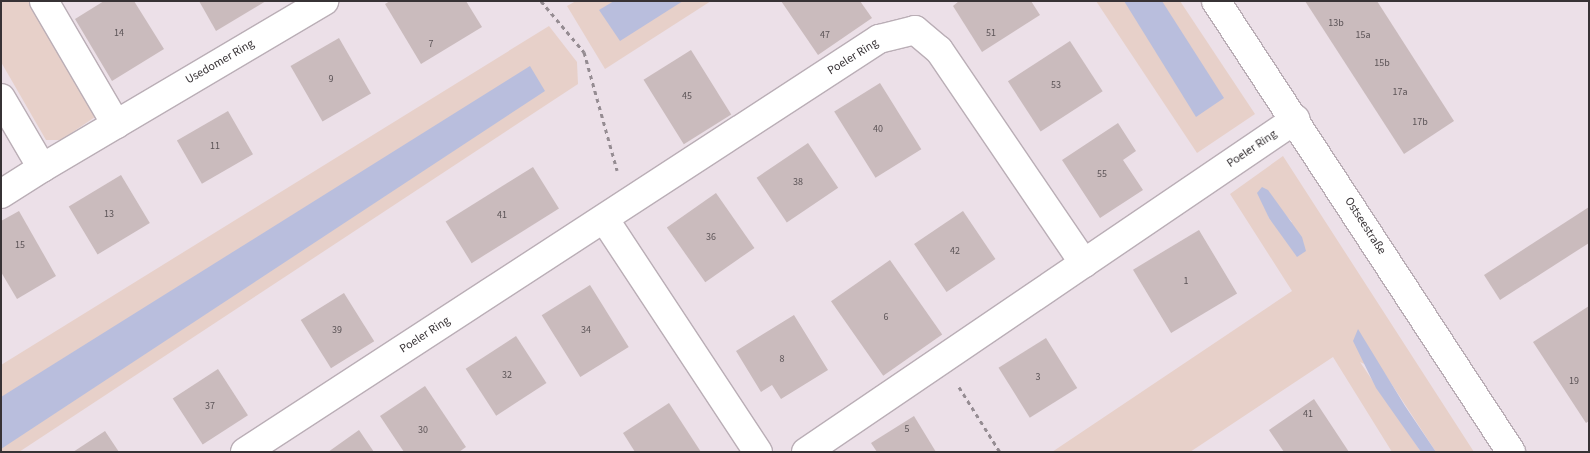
<!DOCTYPE html>
<html>
<head>
<meta charset="utf-8">
<style>
  body { margin:0 }
  #map { position:relative; width:1590px; height:453px; overflow:hidden; background:#ece0e8; font-family:"Source Sans 3",sans-serif }
  div>[style] { position:absolute }
  .green>* { inset:0; background:#e7d0c9 }
  .water>* { inset:0; background:#b9bedd }
  .building>* { inset:0; background:#cabbbd; transform-origin:0 0 }
  .path>* { height:3px; margin-top:-1.5px; transform-origin:0; background:repeating-linear-gradient(90deg,#958c92 0 4px,transparent 0 8px) }
  .roads { filter:drop-shadow(1px 0 #baaeb6) drop-shadow(-1px 0 #baaeb6) drop-shadow(0 1px #baaeb6) drop-shadow(0 -1px #baaeb6) }
  .street>* { height:28px; margin:-14px; padding:0 14px; transform-origin:14px; border-radius:14px; background:#fff }
  span { translate:-50% -50%; white-space:nowrap; text-align:center; line-height:1.15; -webkit-text-stroke:4px #fff; paint-order:stroke }
  .number-label { font-size:10px; color:#5c5457 }
  .number-label span { -webkit-text-stroke-width:0 }
  .street-label { font-size:12px; color:#373235 }
  .frame { position:absolute; inset:0; border:2px solid #373235; pointer-events:none }
</style>
</head>
<body>
<div id="map">
  <div class="green">
    <i style="clip-path:polygon(1px 1px,30px 1px,98px 115px,61px 140px,46px 140px,1px 62px)"></i>
    <i style="clip-path:polygon(576px 1px,711px 1px,605px 69px,567px 6px)"></i>
    <i style="clip-path:polygon(1096px 1px,1180px 1px,1255px 114px,1197px 153px)"></i>
    <i style="clip-path:polygon(549px 26px,577px 62px,578px 84px,19px 452px,1px 452px,1px 365px)"></i>
    <i style="clip-path:polygon(evenodd,1283px 156px,1474px 452px,1436px 452px,1385px 374px,1360px 362px,1421px 452px,1392px 452px,1333px 357px,1190px 452px,1052px 452px,1292px 291px,1230px 194px,1283px 156px,1274px 201px,1281px 210px,1292px 222px,1269px 218px,1263px 202px,1274px 201px)"></i>
  </div>
  <div class="water">
    <i style="clip-path:polygon(614px 1px,683px 1px,620px 41px,599px 10px)"></i>
    <i style="clip-path:polygon(1124px 1px,1162px 1px,1224px 98px,1196px 117px)"></i>
    <i style="clip-path:polygon(530px 66px,545px 91px,1px 449px,1px 397px)"></i>
    <i style="clip-path:polygon(1262px 187px,1268px 190px,1302px 237px,1306px 251px,1297px 257px,1269px 218px,1257px 193px)"></i>
    <i style="clip-path:polygon(1358px 329px,1405px 406px,1436px 452px,1421px 452px,1376px 388px,1353px 341px)"></i>
  </div>
  <div class="building">
    <i style="clip-path:polygon(104px 1px,134px 1px,164px 49px,112px 81px,75px 19px)"></i>
    <i style="clip-path:polygon(199px 1px,266px 1px,216px 31px)"></i>
    <i style="clip-path:polygon(390px 1px,466px 1px,482px 27px,421px 64px,385px 4px)"></i>
    <i style="clip-path:polygon(781px 1px,860px 1px,872px 18px,818px 55px)"></i>
    <i style="clip-path:polygon(959px 1px,1031px 1px,1040px 15px,982px 52px,953px 6px)"></i>
    <i style="clip-path:polygon(1305px 1px,1377px 1px,1454px 121px,1404px 154px)"></i>
    <i style="left:339px;top:38px;width:64px;height:56px;rotate:60deg"></i>
    <i style="left:1070px;top:41px;width:60px;height:74px;rotate:57deg"></i>
    <i style="left:691px;top:50px;width:76px;height:56px;rotate:58deg"></i>
    <i style="left:880px;top:83px;width:78px;height:54px;rotate:58deg"></i>
    <i style="left:228px;top:111px;width:50px;height:59px;rotate:60deg"></i>
    <i style="clip-path:polygon(1118px 123px,1136px 151px,1123px 160px,1143px 190px,1100px 218px,1062px 160px)"></i>
    <i style="left:808px;top:143px;width:54px;height:62px;rotate:56deg"></i>
    <i style="left:533px;top:167px;width:49px;height:103px;rotate:58deg"></i>
    <i style="left:121px;top:175px;width:56px;height:61px;rotate:59deg"></i>
    <i style="left:716px;top:193px;width:67px;height:60px;rotate:55deg"></i>
    <i style="clip-path:polygon(1589px 207px,1589px 243px,1500px 300px,1484px 275px)"></i>
    <i style="clip-path:polygon(19px 211px,56px 276px,17px 299px,1px 272px,1px 221px)"></i>
    <i style="left:963px;top:211px;width:58px;height:59px;rotate:56deg"></i>
    <i style="left:1199px;top:230px;width:74px;height:77px;rotate:59deg"></i>
    <i style="left:890px;top:260px;width:91px;height:72px;rotate:55deg"></i>
    <i style="left:590px;top:285px;width:73px;height:57px;rotate:58deg"></i>
    <i style="left:344px;top:293px;width:57px;height:51px;rotate:58deg"></i>
    <i style="clip-path:polygon(1589px 306px,1589px 421px,1586px 423px,1533px 342px)"></i>
    <i style="clip-path:polygon(794px 315px,828px 370px,781px 399px,772px 385px,761px 392px,736px 351px)"></i>
    <i style="left:516px;top:336px;width:56px;height:60px;rotate:57deg"></i>
    <i style="left:1046px;top:338px;width:59px;height:56px;rotate:58deg"></i>
    <i style="left:218px;top:369px;width:55px;height:54px;rotate:57deg"></i>
    <i style="clip-path:polygon(425px 386px,466px 447px,459px 452px,404px 452px,380px 416px)"></i>
    <i style="clip-path:polygon(1314px 399px,1349px 452px,1284px 452px,1269px 430px)"></i>
    <i style="clip-path:polygon(669px 403px,701px 452px,635px 452px,623px 433px)"></i>
    <i style="clip-path:polygon(914px 416px,936px 452px,877px 452px,871px 443px)"></i>
    <i style="clip-path:polygon(359px 430px,374px 452px,328px 452px)"></i>
    <i style="clip-path:polygon(105px 431px,119px 452px,73px 452px)"></i>
  </div>
  <div class="path">
    <i style="left:541px;top:1px;width:67px;rotate:49.9deg"></i>
    <i style="left:584px;top:52px;width:123px;rotate:74.4deg"></i>
    <i style="left:959px;top:387px;width:77px;rotate:57.8deg"></i>
  </div>
  <div class="roads">
    <div class="street">
      <i style="left:44px;top:1px;width:143px;rotate:59.7deg"></i>
      <i style="left:1216px;top:1px;width:539px;rotate:56.81deg"></i>
      <i style="left:1px;top:98px;width:81px;rotate:59.6deg"></i>
      <i style="left:42px;top:168px;width:328px;rotate:-30.6deg"></i>
      <i style="left:1px;top:194px;width:49px;rotate:-32.4deg"></i>
      <i style="left:605px;top:220px;width:278px;rotate:56.6deg"></i>
      <i style="left:245px;top:452px;width:757px;rotate:-33.08deg"></i>
      <i style="left:879px;top:39px;width:37px;rotate:-14deg"></i>
      <i style="left:915px;top:30px;width:31px;rotate:40deg"></i>
      <i style="left:939px;top:50px;width:258px;rotate:55.8deg"></i>
      <i style="left:806px;top:452px;width:592px;rotate:-34.2deg"></i>
    </div>
  </div>
  <div class="number-label">
    <span style="left:1336px;top:24px">13b</span>
    <span style="left:119px;top:34px">14</span>
    <span style="left:991px;top:34px">51</span>
    <span style="left:825px;top:36px">47</span>
    <span style="left:1363px;top:36px">15a</span>
    <span style="left:431px;top:45px">7</span>
    <span style="left:1382px;top:64px">15b</span>
    <span style="left:331px;top:80px">9</span>
    <span style="left:1056px;top:86px">53</span>
    <span style="left:1400px;top:93px">17a</span>
    <span style="left:687px;top:97px">45</span>
    <span style="left:1420px;top:123px">17b</span>
    <span style="left:878px;top:130px">40</span>
    <span style="left:215px;top:147px">11</span>
    <span style="left:1102px;top:175px">55</span>
    <span style="left:798px;top:183px">38</span>
    <span style="left:109px;top:215px">13</span>
    <span style="left:502px;top:216px">41</span>
    <span style="left:711px;top:238px">36</span>
    <span style="left:20px;top:246px">15</span>
    <span style="left:955px;top:252px">42</span>
    <span style="left:1186px;top:282px">1</span>
    <span style="left:886px;top:318px">6</span>
    <span style="left:337px;top:331px">39</span>
    <span style="left:586px;top:331px">34</span>
    <span style="left:782px;top:360px">8</span>
    <span style="left:507px;top:376px">32</span>
    <span style="left:1038px;top:378px">3</span>
    <span style="left:1574px;top:382px">19</span>
    <span style="left:210px;top:407px">37</span>
    <span style="left:1308px;top:415px">41</span>
    <span style="left:907px;top:430px">5</span>
    <span style="left:423px;top:431px">30</span>
  </div>
  <div class="street-label">
    <span style="left:853px;top:57px;rotate:-32deg">Poeler Ring</span>
    <span style="left:220px;top:62px;rotate:-30deg">Usedomer Ring</span>
    <span style="left:1252px;top:149px;rotate:-34deg">Poeler Ring</span>
    <span style="left:1365px;top:226px;rotate:57deg">Ostseestraße</span>
    <span style="left:425px;top:335px;rotate:-33deg">Poeler Ring</span>
  </div>
  <div class="frame"></div>
</div>
</body>
</html>
